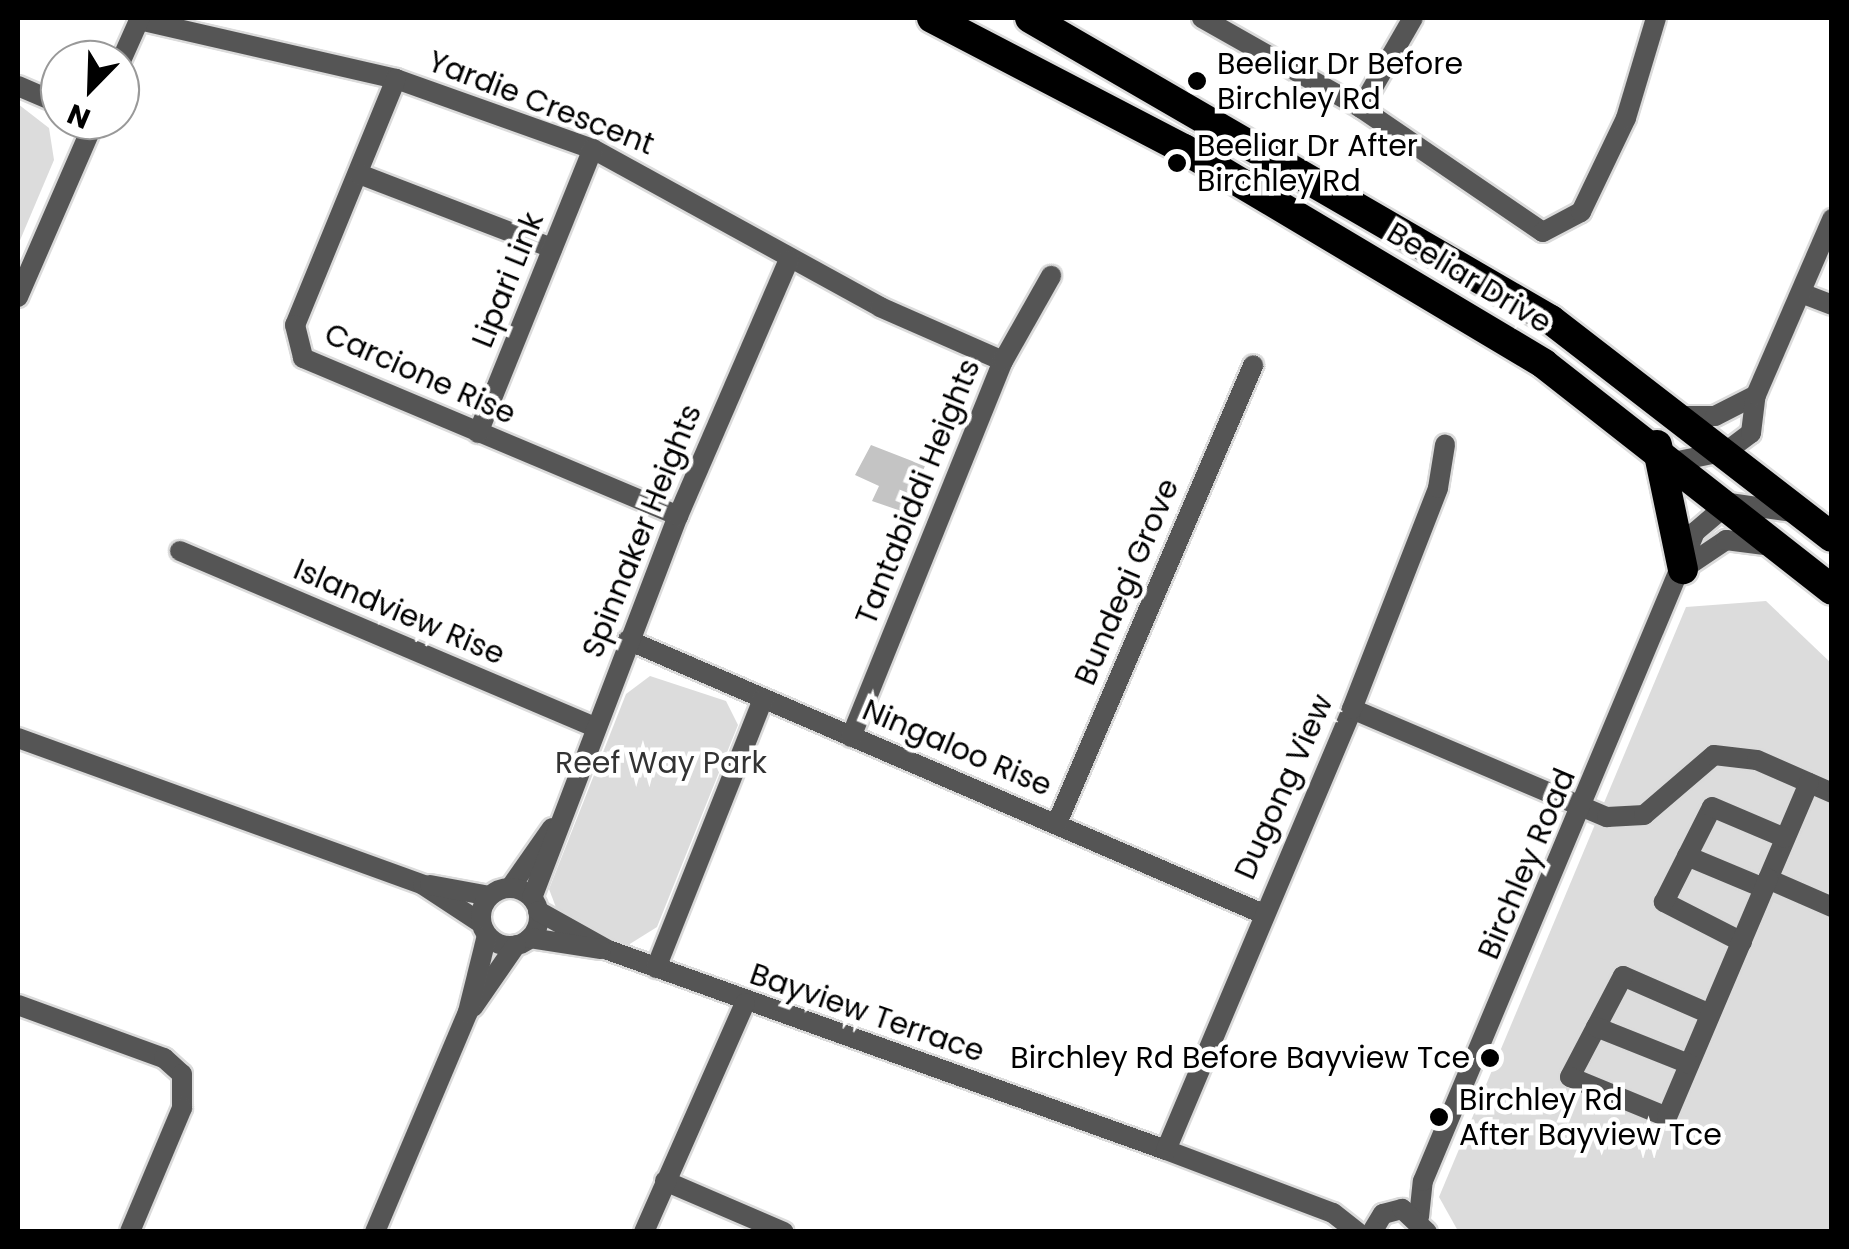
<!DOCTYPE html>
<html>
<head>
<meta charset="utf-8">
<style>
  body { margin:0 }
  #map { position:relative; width:1849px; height:1249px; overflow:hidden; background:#fff; font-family:Poppins,sans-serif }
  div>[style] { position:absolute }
  .green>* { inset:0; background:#dcdcdc }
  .building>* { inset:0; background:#c4c4c4 }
  .roads { filter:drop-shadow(2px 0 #dbdbdb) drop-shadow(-2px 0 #dbdbdb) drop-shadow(0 2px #dbdbdb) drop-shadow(0 -2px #dbdbdb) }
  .minor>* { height:20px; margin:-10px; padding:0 10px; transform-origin:10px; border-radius:10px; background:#555 }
  .minor>.ring { margin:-10px; padding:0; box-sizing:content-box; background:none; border:20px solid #555; border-radius:50% }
  .highway>* { height:30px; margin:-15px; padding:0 15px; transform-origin:15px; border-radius:15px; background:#000 }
  .dots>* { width:28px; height:28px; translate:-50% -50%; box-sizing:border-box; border:5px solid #fff; border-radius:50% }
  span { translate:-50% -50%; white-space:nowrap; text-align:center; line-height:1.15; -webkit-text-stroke:9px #fff; paint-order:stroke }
  .poi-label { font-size:30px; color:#000 }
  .left { translate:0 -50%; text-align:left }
  .right { translate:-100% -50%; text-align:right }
  .street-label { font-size:30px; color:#000 }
  .park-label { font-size:30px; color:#333 }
  .frame { position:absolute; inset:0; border:20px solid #000; pointer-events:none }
  .north { position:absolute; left:40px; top:40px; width:100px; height:100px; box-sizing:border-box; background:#fff; border:2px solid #999; border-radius:50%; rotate:203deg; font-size:28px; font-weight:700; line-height:40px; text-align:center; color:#000 }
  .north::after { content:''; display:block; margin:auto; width:35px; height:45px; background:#000; clip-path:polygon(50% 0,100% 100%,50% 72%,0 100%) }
</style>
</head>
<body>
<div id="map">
  <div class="green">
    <i style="clip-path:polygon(18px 104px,49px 128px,54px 160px,18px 245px)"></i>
    <i style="clip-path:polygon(1766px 601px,1831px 663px,1831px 1231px,1458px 1231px,1439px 1197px,1686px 607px)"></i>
    <i style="clip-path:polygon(650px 676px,726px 701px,738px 725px,657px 927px,625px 947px,560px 918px,549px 889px,626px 694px)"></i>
  </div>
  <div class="building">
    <i style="clip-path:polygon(871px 445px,925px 466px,904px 512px,872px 501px,879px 486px,855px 475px)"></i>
  </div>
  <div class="roads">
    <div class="minor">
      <i style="left:1202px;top:18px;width:183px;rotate:29.5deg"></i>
      <i style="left:1361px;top:108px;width:220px;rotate:34.3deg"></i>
      <i style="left:1543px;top:232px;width:43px;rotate:-27.8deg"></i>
      <i style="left:1581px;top:212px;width:104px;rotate:-64.4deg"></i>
      <i style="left:1626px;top:118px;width:104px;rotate:-73.3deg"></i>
      <i style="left:139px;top:20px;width:264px;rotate:12.9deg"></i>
      <i style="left:396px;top:79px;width:209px;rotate:19.6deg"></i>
      <i style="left:593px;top:149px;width:328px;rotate:28.8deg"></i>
      <i style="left:880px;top:307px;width:134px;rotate:23.7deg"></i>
      <i style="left:120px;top:63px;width:49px;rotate:-66deg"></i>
      <i style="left:396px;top:79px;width:266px;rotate:112.3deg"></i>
      <i style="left:295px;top:325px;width:34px;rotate:76deg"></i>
      <i style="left:303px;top:358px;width:407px;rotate:22.8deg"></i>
      <i style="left:18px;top:86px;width:46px;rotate:23.2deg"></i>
      <i style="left:1361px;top:108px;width:104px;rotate:-60deg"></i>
      <i style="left:359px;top:174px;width:207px;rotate:21deg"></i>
      <i style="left:1801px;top:293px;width:33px;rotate:21deg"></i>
      <i style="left:18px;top:297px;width:193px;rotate:-66.5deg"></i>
      <i style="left:1686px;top:416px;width:29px"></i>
      <i style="left:1715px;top:416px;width:46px;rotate:-27.1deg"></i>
      <i style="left:478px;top:433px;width:306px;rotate:-68deg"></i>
      <i style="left:1678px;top:461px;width:50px;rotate:-11.5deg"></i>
      <i style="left:1727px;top:451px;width:30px;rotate:-37deg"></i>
      <i style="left:1751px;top:433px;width:38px;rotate:-83deg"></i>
      <i style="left:1756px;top:395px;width:192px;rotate:-66.6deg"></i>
      <i style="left:180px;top:551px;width:452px;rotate:23deg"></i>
      <i style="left:1683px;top:569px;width:52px;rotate:-34deg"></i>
      <i style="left:1726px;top:540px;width:45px;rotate:7.6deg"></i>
      <i style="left:628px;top:640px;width:689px;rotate:23.33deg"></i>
      <i style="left:1352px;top:709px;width:277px;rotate:23deg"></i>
      <i style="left:1607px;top:817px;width:37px;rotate:-3deg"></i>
      <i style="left:1644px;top:815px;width:92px;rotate:-40.6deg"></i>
      <i style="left:1714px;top:755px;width:43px;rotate:6.6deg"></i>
      <i style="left:1757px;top:760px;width:82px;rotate:23.7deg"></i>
      <i style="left:851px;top:737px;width:406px;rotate:-68deg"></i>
      <i style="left:1003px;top:361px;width:98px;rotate:-60.5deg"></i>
      <i style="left:18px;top:738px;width:431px;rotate:19.9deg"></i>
      <i style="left:423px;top:885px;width:69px;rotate:33.2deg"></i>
      <i style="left:1809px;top:783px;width:104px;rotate:113.1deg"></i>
      <i style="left:1768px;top:879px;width:70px;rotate:23.6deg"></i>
      <i style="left:1057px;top:823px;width:498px;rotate:-66.8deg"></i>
      <i style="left:1687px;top:856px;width:83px;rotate:22.6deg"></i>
      <i style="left:430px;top:885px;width:61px;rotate:10.4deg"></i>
      <i style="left:510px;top:888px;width:73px;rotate:-55deg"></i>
      <i class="ring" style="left:481px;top:888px;width:38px;height:38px"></i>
      <i style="left:532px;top:898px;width:409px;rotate:-69.1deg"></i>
      <i style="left:678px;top:516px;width:279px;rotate:-66.6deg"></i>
      <i style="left:538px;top:911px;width:80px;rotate:29.1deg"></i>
      <i style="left:608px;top:950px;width:593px;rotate:19.72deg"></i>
      <i style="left:1166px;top:1150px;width:178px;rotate:20.7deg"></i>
      <i style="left:1333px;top:1213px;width:31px;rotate:38deg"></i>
      <i style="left:530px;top:938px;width:72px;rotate:8.8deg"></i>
      <i style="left:1742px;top:942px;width:88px;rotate:-152.9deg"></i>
      <i style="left:1664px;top:902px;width:106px;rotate:-63.2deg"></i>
      <i style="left:1712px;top:807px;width:79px;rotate:23deg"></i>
      <i style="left:656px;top:968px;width:289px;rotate:-68.3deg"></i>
      <i style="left:18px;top:1005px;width:155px;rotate:20deg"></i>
      <i style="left:164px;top:1058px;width:24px;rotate:42deg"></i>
      <i style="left:182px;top:1074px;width:34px;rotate:90deg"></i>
      <i style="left:182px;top:1108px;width:134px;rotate:112.8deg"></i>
      <i style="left:473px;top:1007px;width:75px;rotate:-55.3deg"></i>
      <i style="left:1710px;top:1014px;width:95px;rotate:-156.4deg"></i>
      <i style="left:1623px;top:976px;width:114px;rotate:117.7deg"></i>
      <i style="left:1570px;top:1077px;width:105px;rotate:22.4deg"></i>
      <i style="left:1667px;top:1117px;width:259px;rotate:-67deg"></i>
      <i style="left:1596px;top:1027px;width:100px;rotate:21.7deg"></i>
      <i style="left:1166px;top:1150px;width:479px;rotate:-67.1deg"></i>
      <i style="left:1352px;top:709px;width:237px;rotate:-68.7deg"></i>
      <i style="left:1438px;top:488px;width:44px;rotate:-80.8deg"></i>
      <i style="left:665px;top:1181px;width:129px;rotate:23.2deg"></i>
      <i style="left:1419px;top:1217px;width:36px;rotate:-84deg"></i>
      <i style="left:1423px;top:1181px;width:704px;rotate:-67.26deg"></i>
      <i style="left:1695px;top:532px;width:45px;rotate:-40.5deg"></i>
      <i style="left:1729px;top:503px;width:65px;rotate:8deg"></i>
      <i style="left:375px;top:1232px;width:239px;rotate:-67.1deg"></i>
      <i style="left:468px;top:1012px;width:79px;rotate:-76.1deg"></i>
      <i style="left:644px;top:1232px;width:250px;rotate:-66.2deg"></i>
      <i style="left:1372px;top:1232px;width:21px;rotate:-59deg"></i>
      <i style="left:1383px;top:1214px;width:20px;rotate:-15deg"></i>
      <i style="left:1402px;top:1209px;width:34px;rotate:43deg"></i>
    </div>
    <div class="highway">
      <i style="left:932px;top:18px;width:284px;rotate:27.5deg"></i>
      <i style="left:1184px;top:149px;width:419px;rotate:30.8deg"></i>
      <i style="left:1544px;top:364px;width:366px;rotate:38.1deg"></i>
      <i style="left:1030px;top:18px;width:602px;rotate:30.1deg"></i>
      <i style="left:1551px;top:320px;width:355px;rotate:37.7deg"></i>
      <i style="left:1657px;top:445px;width:127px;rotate:78.2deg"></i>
    </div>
  </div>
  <div class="dots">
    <i style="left:1197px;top:81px;background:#000"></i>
    <i style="left:1177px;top:163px;background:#000"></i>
    <i style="left:1490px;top:1058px;background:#000"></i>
    <i style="left:1439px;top:1117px;background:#000"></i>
  </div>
  <div class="poi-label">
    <span class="left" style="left:1217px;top:81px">Beeliar Dr Before<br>Birchley Rd</span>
    <span class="left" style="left:1197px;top:163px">Beeliar Dr After<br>Birchley Rd</span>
    <span class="right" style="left:1470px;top:1058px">Birchley Rd Before Bayview Tce</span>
    <span class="left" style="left:1459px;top:1117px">Birchley Rd<br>After Bayview Tce</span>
  </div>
  <div class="street-label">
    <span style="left:541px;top:103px;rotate:21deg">Yardie Crescent</span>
    <span style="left:1469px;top:278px;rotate:31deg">Beeliar Drive</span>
    <span style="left:508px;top:280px;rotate:-68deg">Lipari Link</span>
    <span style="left:420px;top:374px;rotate:24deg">Carcione Rise</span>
    <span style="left:918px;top:492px;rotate:-68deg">Tantabiddi Heights</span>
    <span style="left:642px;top:531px;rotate:-68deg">Spinnaker Heights</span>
    <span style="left:1127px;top:582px;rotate:-67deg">Bundegi Grove</span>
    <span style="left:399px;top:612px;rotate:23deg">Islandview Rise</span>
    <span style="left:957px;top:748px;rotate:23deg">Ningaloo Rise</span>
    <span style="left:1284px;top:787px;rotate:-66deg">Dugong View</span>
    <span style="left:1527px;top:864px;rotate:-67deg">Birchley Road</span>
    <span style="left:867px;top:1013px;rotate:19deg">Bayview Terrace</span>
  </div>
  <div class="park-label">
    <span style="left:661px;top:763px">Reef Way Park</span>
  </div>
  <div class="frame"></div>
  <div class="north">N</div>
</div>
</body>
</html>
